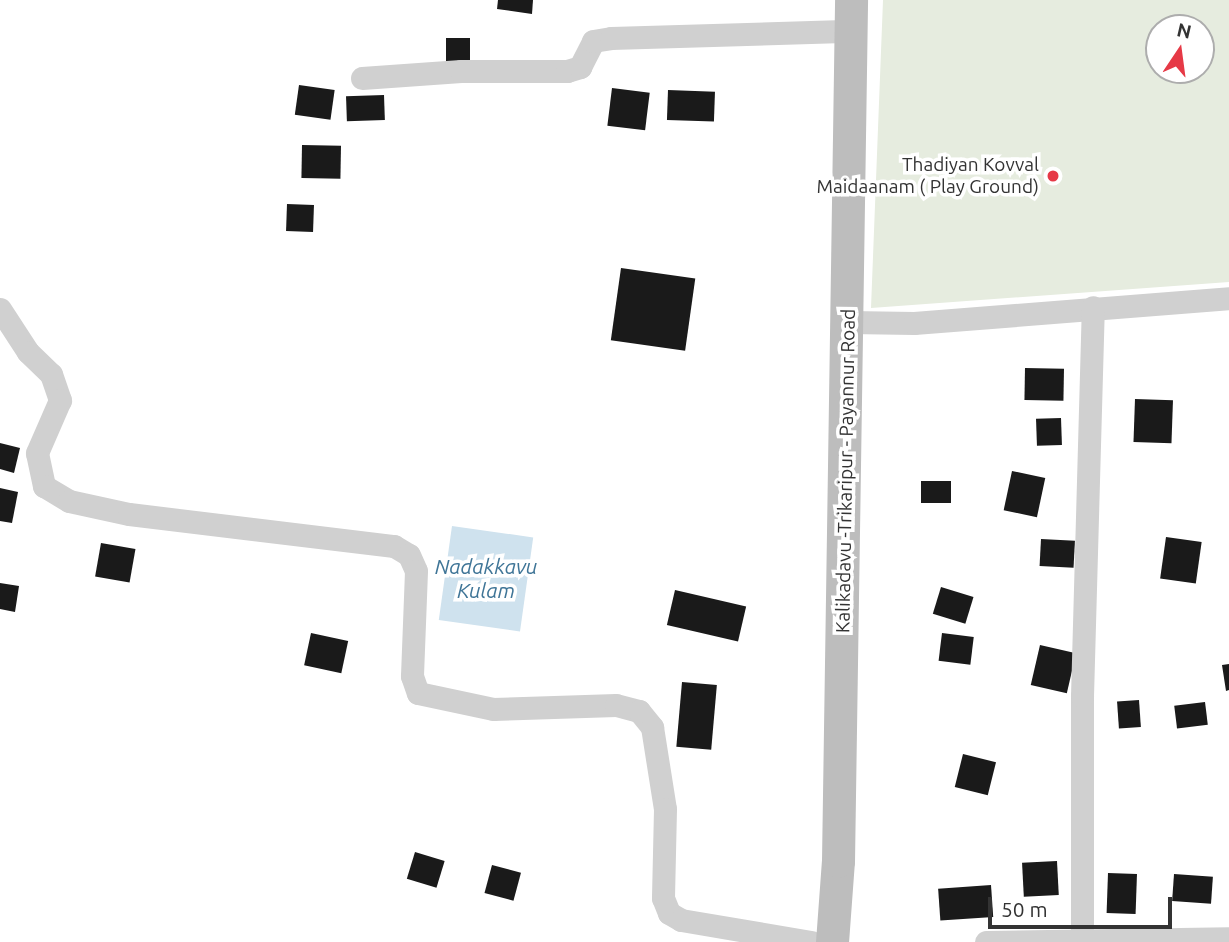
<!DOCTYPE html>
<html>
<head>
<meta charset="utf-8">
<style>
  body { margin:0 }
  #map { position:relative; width:1229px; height:942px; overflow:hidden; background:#fff; font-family:Ubuntu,sans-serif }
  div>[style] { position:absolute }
  .green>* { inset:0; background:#e6ecdf }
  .water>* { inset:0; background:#cfe2ee; transform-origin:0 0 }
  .building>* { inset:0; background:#1a1a1a; transform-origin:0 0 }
  .street>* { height:23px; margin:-11.5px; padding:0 11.5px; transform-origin:11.5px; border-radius:11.5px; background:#d0d0d0 }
  .secondary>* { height:33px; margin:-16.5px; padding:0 16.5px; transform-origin:16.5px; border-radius:16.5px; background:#bdbdbd }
  .dots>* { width:19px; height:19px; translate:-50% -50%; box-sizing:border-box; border:4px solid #fff; border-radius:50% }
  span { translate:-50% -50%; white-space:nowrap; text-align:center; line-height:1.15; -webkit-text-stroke:7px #fff; paint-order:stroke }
  .poi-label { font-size:19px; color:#333 }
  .right { translate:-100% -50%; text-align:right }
  .street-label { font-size:19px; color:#333 }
  .water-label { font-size:21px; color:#3f7597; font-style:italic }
  .north { position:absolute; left:1145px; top:14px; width:70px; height:70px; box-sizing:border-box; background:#fff; border:2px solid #adadad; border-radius:50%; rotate:13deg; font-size:19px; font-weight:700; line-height:28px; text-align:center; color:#333 }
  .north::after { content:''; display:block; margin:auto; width:24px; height:32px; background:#e63946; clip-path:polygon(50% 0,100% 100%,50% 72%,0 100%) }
  .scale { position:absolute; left:988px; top:897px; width:184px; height:32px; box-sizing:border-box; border:4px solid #333; border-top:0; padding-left:9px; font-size:21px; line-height:24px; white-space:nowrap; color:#333; -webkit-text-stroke:5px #fff; paint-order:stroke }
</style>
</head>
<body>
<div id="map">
  <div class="green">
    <i style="clip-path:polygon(evenodd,883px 0,1229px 0,1229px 282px,871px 308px,883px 0,1159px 28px,1201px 28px,1201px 70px,1159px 70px,1159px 28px)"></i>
  </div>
  <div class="water">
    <i style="left:452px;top:526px;width:82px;height:95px;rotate:8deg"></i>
  </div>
  <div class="building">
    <i style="clip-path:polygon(498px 0,533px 0,532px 14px,497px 9px)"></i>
    <i style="left:446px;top:38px;width:24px;height:26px"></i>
    <i style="left:299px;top:85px;width:36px;height:30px;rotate:8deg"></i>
    <i style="left:612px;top:88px;width:38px;height:38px;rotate:7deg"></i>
    <i style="left:668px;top:90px;width:47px;height:30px;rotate:2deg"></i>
    <i style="left:384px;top:95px;width:25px;height:38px;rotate:88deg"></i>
    <i style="left:302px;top:145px;width:39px;height:33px;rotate:1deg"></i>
    <i style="left:287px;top:204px;width:27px;height:27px;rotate:2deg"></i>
    <i style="left:621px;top:268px;width:75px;height:73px;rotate:8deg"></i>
    <i style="left:1025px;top:368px;width:39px;height:32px;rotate:1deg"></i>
    <i style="left:1135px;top:399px;width:38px;height:43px;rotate:2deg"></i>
    <i style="left:1061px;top:418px;width:27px;height:25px;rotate:88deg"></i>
    <i style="clip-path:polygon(0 443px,20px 448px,14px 473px,0 469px)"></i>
    <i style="left:1012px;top:471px;width:34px;height:40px;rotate:12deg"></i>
    <i style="left:921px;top:481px;width:30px;height:22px"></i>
    <i style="clip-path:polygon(0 488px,18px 492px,12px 523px,0 521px)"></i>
    <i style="left:1166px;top:537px;width:36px;height:42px;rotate:8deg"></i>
    <i style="left:1041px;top:539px;width:34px;height:27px;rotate:3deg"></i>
    <i style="left:101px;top:543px;width:35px;height:34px;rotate:10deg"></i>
    <i style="clip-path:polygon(0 583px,19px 586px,15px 612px,0 609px)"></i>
    <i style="left:941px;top:587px;width:34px;height:28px;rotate:17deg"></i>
    <i style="left:675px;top:590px;width:73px;height:36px;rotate:13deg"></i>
    <i style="left:311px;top:633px;width:38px;height:33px;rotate:12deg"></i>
    <i style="left:942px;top:633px;width:32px;height:28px;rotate:7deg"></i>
    <i style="left:1040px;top:645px;width:37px;height:41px;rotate:13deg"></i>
    <i style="clip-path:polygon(1229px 664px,1229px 690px,1226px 691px,1222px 665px)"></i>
    <i style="left:682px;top:682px;width:35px;height:65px;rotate:5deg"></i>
    <i style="left:1139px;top:700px;width:27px;height:22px;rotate:86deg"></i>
    <i style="left:1205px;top:702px;width:23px;height:31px;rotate:83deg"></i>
    <i style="left:963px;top:754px;width:34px;height:34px;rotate:14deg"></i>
    <i style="left:415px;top:852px;width:31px;height:28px;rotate:17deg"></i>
    <i style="left:1057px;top:861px;width:34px;height:35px;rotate:87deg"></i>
    <i style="left:492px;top:865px;width:30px;height:29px;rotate:15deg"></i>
    <i style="left:1108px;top:873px;width:29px;height:40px;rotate:2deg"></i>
    <i style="left:1174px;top:874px;width:39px;height:27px;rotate:4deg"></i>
    <i style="left:991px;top:885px;width:32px;height:53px;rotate:86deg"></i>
  </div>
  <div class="street">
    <i style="left:362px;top:78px;width:99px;rotate:-4deg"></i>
    <i style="left:461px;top:71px;width:106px"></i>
    <i style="left:567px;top:71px;width:14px;rotate:-17deg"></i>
    <i style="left:580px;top:67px;width:29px;rotate:-63deg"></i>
    <i style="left:593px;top:41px;width:18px;rotate:-9deg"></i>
    <i style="left:611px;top:38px;width:241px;rotate:-1.7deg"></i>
    <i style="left:0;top:309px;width:51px;rotate:56.9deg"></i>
    <i style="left:28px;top:352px;width:32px;rotate:44deg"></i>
    <i style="left:51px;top:374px;width:28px;rotate:71deg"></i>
    <i style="left:60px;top:400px;width:58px;rotate:113.5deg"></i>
    <i style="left:37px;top:453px;width:34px;rotate:78deg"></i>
    <i style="left:44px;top:486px;width:29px;rotate:31deg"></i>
    <i style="left:69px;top:501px;width:61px;rotate:12.2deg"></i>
    <i style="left:129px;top:514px;width:267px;rotate:6.9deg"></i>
    <i style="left:394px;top:546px;width:17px;rotate:31deg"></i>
    <i style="left:409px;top:555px;width:17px;rotate:66deg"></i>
    <i style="left:416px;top:571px;width:105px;rotate:92.2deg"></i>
    <i style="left:412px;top:676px;width:18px;rotate:71deg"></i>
    <i style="left:418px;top:693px;width:77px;rotate:12deg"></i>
    <i style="left:493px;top:709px;width:123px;rotate:-1.9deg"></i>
    <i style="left:616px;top:705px;width:24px;rotate:15deg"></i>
    <i style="left:639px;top:711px;width:21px;rotate:51deg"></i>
    <i style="left:652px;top:727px;width:83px;rotate:81deg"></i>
    <i style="left:665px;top:809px;width:89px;rotate:91.3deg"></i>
    <i style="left:663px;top:898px;width:16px;rotate:68deg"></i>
    <i style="left:669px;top:913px;width:14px;rotate:30deg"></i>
    <i style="left:681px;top:920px;width:132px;rotate:9.6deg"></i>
    <i style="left:849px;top:322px;width:65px;rotate:0.9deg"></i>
    <i style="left:914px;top:323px;width:316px;rotate:-4.5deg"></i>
    <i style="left:986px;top:942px;width:243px;rotate:-0.9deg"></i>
    <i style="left:1082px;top:942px;width:246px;rotate:-90deg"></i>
    <i style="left:1082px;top:696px;width:389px;rotate:-88.4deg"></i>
  </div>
  <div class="secondary">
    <i style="left:832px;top:942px;width:81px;rotate:-85.8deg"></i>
    <i style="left:838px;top:861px;width:861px;rotate:-89.13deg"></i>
  </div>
  <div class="dots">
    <i style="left:1053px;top:176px;background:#e63946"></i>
  </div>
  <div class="poi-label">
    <span class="right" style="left:1039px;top:176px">Thadiyan Kovval<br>Maidaanam ( Play Ground)</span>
  </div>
  <div class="street-label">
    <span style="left:846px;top:471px;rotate:-89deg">Kalikadavu -Trikaripur - Payannur Road</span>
  </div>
  <div class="water-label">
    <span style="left:486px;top:578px">Nadakkavu<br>Kulam</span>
  </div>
  <div class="north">N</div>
  <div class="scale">50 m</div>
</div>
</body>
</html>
